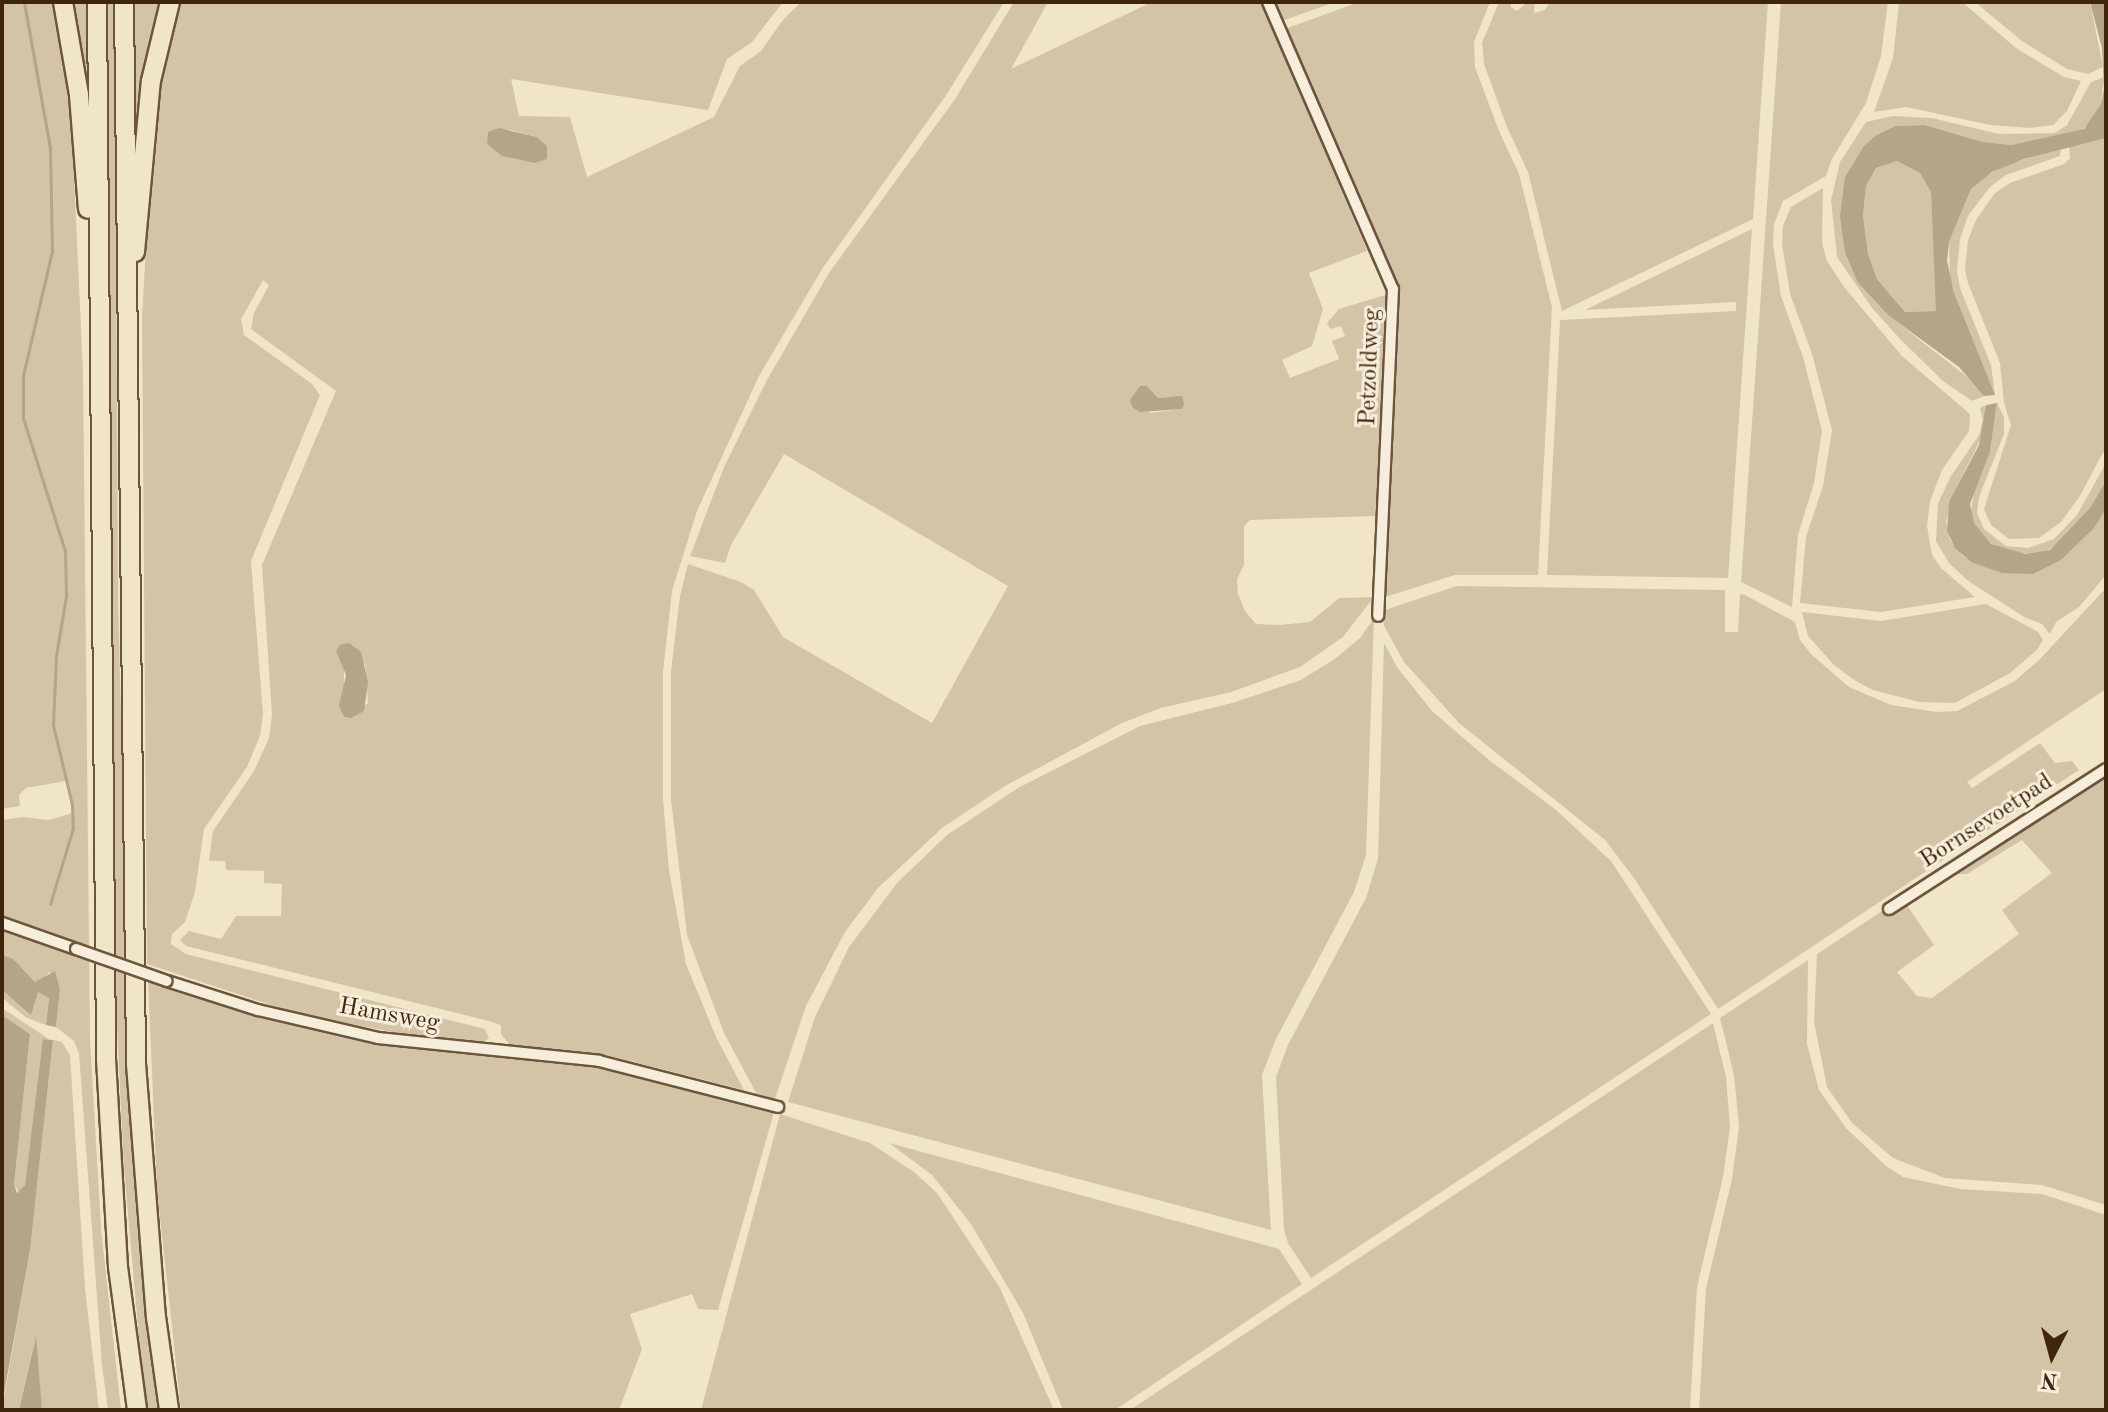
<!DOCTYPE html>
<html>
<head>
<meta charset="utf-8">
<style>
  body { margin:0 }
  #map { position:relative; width:2108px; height:1412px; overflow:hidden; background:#f1e5c8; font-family:"Old Standard TT",serif }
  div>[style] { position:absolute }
  .green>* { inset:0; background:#d3c4a8 }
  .water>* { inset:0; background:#b4a488 }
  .stream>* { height:3px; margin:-1.5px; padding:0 1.5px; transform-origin:1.5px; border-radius:1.5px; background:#b4a488 }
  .roads { filter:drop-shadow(2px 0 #6c553c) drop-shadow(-2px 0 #6c553c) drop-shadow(0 2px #6c553c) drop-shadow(0 -2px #6c553c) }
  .minor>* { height:10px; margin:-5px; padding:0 5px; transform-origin:5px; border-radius:5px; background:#f6eedb }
  .motorway>* { height:18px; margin:-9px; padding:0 9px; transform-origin:9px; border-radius:9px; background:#f1e5c8 }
  .bridges { filter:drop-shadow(2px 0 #6c553c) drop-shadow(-2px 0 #6c553c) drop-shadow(0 2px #6c553c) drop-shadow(0 -2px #6c553c) }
  .minor-bridge>* { height:10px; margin:-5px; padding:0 5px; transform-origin:5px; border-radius:5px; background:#f6eedb }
  span { translate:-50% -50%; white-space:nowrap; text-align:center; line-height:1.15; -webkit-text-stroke:6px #f6eedb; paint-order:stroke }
  .street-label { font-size:24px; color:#3f250d }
  .frame { position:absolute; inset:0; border:4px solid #3f250d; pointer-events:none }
  .north { position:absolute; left:2012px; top:1316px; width:80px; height:80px; -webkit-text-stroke:6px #f6eedb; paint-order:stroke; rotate:186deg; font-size:22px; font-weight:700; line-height:32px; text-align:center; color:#3f250d }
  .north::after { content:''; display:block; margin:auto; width:28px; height:36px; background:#3f250d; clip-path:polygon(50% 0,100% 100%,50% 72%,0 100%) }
</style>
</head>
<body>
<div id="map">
  <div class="green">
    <i style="clip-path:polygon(2px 2px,56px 2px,70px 88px,83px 372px,90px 1038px,101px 1229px,121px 1410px,108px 1410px,102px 1365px,79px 1053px,74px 1041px,56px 1027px,60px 990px,49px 972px,43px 981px,35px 982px,13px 960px,2px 955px,2px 928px,52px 945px,51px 932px,2px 916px,2px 820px,23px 817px,48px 820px,73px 813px,66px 781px,26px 788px,19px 795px,20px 806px,2px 809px)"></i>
    <i style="clip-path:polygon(71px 2px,86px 2px,87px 138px,77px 31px)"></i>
    <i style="clip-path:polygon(101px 2px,115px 2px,118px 595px,131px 1128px,140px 1252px,159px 1410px,148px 1410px,140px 1349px,124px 1169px,114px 967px)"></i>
    <i style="clip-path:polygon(133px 2px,165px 2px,134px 171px)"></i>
    <i style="clip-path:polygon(evenodd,175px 2px,783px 2px,752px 42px,727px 59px,708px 110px,511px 79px,519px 116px,570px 117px,587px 177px,714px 117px,740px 66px,761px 51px,783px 20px,801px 2px,1004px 2px,947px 94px,822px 269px,759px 376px,697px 511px,672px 591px,663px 671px,663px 799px,669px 870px,686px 964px,716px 1037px,744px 1090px,607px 1055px,510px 1045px,501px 1034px,501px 1025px,489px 1021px,186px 946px,180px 940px,189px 931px,221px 939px,236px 916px,281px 916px,282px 884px,264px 883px,264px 871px,226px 870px,225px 861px,209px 861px,213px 831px,254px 771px,269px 738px,272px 714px,262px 565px,336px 391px,251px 329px,254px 313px,269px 285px,263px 280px,241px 319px,244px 335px,311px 383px,320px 395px,251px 561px,263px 714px,260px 736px,247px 767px,204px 829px,195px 892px,185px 922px,172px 934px,171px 944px,186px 954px,485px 1029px,489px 1038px,481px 1044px,408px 1035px,295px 1013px,147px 964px,142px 318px,154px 101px,175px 2px,506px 129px,537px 137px,546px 146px,528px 161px,502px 156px,506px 129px,175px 2px,365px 663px,368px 703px,348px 718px,344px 717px,344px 670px,365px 663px)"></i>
    <i style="clip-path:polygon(evenodd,1014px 2px,1048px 2px,1011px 69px,1152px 2px,1262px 2px,1367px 251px,1309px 273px,1323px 309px,1312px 346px,1282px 360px,1290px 378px,1339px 359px,1332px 341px,1345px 336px,1341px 326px,1330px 329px,1327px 323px,1339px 309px,1385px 295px,1387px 304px,1376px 516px,1250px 520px,1244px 526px,1244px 565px,1237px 579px,1238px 594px,1245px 611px,1256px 624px,1279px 625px,1310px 622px,1339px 598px,1374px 597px,1343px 637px,1300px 667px,1231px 692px,1161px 708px,1122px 723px,1005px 786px,942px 828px,878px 888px,845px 932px,806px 1006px,775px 1099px,756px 1093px,724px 1033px,687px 935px,671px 799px,671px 671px,680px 596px,688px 564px,741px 582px,754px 590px,783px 637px,932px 723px,1008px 586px,784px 454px,731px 545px,725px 563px,690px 556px,724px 467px,767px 380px,829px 273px,955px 99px,1014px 2px,1147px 386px,1158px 398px,1169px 397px,1182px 409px,1150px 413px,1147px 386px)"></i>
    <i style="clip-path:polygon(1274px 2px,1335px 2px,1282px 21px)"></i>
    <i style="clip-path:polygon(1359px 2px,1490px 2px,1474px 42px,1475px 67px,1499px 131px,1519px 174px,1552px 307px,1538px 575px,1455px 575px,1385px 597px,1396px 307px,1285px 29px)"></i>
    <i style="clip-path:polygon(1499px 2px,1511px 2px,1511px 7px,1517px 11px,1527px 2px,1535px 2px,1534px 13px,1545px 10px,1550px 2px,1768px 2px,1753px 219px,1562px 311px,1528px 172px,1507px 127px,1484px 64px,1482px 43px)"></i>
    <i style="clip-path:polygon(1781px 2px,1888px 2px,1881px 56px,1866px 103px,1832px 159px,1826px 176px,1783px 201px,1774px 224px,1773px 244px,1781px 296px,1803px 357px,1822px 431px,1814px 483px,1798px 535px,1792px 607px,1741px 582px)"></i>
    <i style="clip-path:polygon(1899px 2px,1962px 2px,2016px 48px,2064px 77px,2081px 81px,2067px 111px,2053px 125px,2030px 128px,1990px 125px,1906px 107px,1874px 112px,1893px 58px)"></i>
    <i style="clip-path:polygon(1975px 2px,2090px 2px,2103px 67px,2088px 74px,2067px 69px,2022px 41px)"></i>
    <i style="clip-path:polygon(2104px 77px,2101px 104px,2095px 116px,2081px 131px,2057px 137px,2012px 145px,1983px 142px,1925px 125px,1895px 126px,1840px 216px,1845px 253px,1858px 283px,1889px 316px,1975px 383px,1984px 396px,1972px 401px,1943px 381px,1900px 339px,1872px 308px,1837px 257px,1831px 200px,1840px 162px,1866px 122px,1893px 116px,1932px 118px,1999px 134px,2055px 133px,2067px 125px,2091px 82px)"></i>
    <i style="clip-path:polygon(2106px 138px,2106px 447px,2080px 496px,2061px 522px,2039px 538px,2009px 539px,1991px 525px,1984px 509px,2011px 425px,2004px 403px,2000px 363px,1968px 283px,1965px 270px,1968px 240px,1976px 220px,1995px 193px,2010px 183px,2064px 164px,2070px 158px,2069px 147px)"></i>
    <i style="clip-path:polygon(2061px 149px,2060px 156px,2006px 175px,1990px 187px,1968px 216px,1960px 239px,1957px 271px,1960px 288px,1991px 365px,1995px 395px,1961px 316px,1950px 278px,1949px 242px,1971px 189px,1981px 179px,2005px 165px)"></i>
    <i style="clip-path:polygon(1897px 161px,1920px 173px,1931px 192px,1937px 311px,1905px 312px,1877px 279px,1868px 254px,1863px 216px,1866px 186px,1876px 168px)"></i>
    <i style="clip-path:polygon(1823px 188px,1822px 243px,1827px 261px,1844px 287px,1902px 356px,1970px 414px,1969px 431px,1942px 470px,1930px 501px,1927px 526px,1932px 555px,1942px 569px,1975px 597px,1881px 612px,1800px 603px,1806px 537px,1823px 486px,1832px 430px,1812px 354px,1790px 294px,1782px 244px,1783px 226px,1791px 207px)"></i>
    <i style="clip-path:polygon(1752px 229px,1728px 578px,1547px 575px,1560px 320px,1736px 311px,1736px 302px,1585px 310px)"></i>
    <i style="clip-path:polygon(1997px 403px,2004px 417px,2004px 434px,1979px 497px,1977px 513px,1984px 529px,2006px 546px,2028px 548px,2054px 539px,2077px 515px,2106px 463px,2106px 481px,2090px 508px,2059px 544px,2038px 555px,2001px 550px,1985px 539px,1970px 517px,1974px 492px,1990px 452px)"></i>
    <i style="clip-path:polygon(1986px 405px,1983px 434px,1955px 491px,1946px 522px,1950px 540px,1962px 555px,1971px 562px,2033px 574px,2094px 528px,2106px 509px,2106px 575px,2079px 607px,2056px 622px,2050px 634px,2042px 624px,2024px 617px,1967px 580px,1949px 563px,1936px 541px,1938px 503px,1951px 476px,1979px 435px,1983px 420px,1980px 408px)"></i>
    <i style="clip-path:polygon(1457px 586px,1725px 590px,1725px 632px,1738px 632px,1740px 594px,1745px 595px,1795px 622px,1800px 640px,1812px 655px,1849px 687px,1891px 705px,1937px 712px,1957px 711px,2015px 681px,2040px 659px,2106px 588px,2106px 689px,1967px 782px,1972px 788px,2040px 743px,2055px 763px,2072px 761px,2079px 770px,1718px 1009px,1634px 878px,1605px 840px,1459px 723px,1404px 662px,1384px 626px,1385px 610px)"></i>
    <i style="clip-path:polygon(1986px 604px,2038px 632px,2043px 640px,2037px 650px,2010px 673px,1955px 703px,1919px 702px,1873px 690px,1854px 680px,1833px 664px,1808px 636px,1802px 612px,1881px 621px)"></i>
    <i style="clip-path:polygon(1374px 618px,1366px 855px,1354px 892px,1276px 1039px,1262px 1075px,1271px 1230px,788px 1102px,815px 1017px,849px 947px,897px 883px,947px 835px,1018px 788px,1140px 726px,1232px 703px,1301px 680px,1336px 658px,1360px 638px)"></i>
    <i style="clip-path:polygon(1384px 643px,1397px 667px,1432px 711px,1489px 760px,1555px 809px,1611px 861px,1711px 1014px,1311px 1278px,1288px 1243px,1284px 1229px,1276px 1077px,1288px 1045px,1366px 898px,1378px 859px)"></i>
    <i style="clip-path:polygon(2106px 766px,2106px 1205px,2042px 1185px,1945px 1178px,1893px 1158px,1852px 1123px,1827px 1087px,1814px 1022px,1817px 954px,1902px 898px,1934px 945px,1897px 972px,1917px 996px,1932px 998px,2019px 934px,2002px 910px,2052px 873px,2022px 840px,1967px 874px,1951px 874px)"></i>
    <i style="clip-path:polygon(1808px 960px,1807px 1044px,1819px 1090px,1846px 1128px,1885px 1165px,1903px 1177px,1960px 1189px,2042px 1194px,2106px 1215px,2106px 1410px,1699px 1410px,1706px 1288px,1732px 1179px,1739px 1127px,1734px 1075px,1720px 1018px)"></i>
    <i style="clip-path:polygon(148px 979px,285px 1021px,600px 1067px,774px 1112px,718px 1310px,698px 1309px,692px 1294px,630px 1314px,642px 1349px,619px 1410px,181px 1410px,157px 1189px)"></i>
    <i style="clip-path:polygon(2px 990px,31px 1014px,38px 991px,49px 998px,46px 1025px,27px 1018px,2px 998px)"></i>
    <i style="clip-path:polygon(2px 1008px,49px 1039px,44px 1039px,25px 1185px,19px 1193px,14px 1184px,30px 1034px,2px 1015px)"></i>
    <i style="clip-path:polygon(1713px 1023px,1726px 1077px,1730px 1127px,1723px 1177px,1697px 1287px,1690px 1410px,1130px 1410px)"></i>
    <i style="clip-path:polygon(53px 1040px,62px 1042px,70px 1055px,85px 1288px,99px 1410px,42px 1410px,35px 1339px,19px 1410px,2px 1410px,30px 1250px)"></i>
    <i style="clip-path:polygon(780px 1114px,870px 1143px,914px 1172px,937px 1193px,1000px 1288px,1054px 1410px,701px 1410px)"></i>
    <i style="clip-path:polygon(889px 1143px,1279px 1249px,1302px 1284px,1115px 1410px,1063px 1410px,1023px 1313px,971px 1224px,932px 1175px)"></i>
  </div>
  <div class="water">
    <i style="clip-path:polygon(evenodd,2090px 2px,2106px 2px,2106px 138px,2024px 159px,1992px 172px,1971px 189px,1949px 242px,1947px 260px,1954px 293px,1995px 395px,1984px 396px,1959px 367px,1889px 316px,1858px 283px,1845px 253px,1842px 232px,1840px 216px,1845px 177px,1864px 146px,1875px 136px,1895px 126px,1925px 125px,1983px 142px,2012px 145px,2084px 129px,2101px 104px,2104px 89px,2102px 48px,2090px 2px,1897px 161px,1920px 173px,1931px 192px,1936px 311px,1905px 312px,1877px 279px,1868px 254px,1863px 216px,1866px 186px,1876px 168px,1897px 161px)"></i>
    <i style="clip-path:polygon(499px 128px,537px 137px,547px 146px,547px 159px,535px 163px,502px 156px,487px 144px,488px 132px)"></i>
    <i style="clip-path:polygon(1140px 386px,1147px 386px,1158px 398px,1182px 396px,1184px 404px,1182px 409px,1140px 412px,1132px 407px,1130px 400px)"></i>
    <i style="clip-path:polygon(1997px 403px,1990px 452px,1970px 504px,1974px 523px,1991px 544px,2026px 554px,2050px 550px,2090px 508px,2106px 481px,2106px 509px,2094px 528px,2061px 560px,2033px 574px,2002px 573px,1971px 562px,1955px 548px,1947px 531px,1949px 502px,1979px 445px,1986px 405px)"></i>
    <i style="clip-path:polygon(349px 643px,361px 652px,368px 682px,364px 711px,351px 718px,344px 717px,339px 706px,346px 675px,336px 651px,340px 645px)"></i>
    <i style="clip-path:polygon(2px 955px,13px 959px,35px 982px,55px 971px,60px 990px,56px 1027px,46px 1025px,49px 998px,38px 992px,31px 1015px,2px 990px)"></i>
    <i style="clip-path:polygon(2px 1015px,30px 1034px,14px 1184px,17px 1193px,25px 1185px,43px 1039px,53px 1040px,30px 1250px,2px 1405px)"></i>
    <i style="clip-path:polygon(36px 1336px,42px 1410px,19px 1410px)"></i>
  </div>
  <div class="stream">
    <i style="left:24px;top:2px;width:148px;rotate:79.9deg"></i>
    <i style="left:50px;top:148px;width:103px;rotate:88.9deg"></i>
    <i style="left:52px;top:251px;width:128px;rotate:103.1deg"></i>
    <i style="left:23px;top:376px;width:42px;rotate:90deg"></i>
    <i style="left:23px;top:418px;width:139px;rotate:72.5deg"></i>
    <i style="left:65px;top:551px;width:45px;rotate:88.7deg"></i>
    <i style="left:66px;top:596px;width:61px;rotate:99.5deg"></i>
    <i style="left:56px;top:656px;width:69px;rotate:92.5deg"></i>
    <i style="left:53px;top:725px;width:82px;rotate:76.6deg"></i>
    <i style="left:72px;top:805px;width:23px;rotate:88deg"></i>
    <i style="left:73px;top:828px;width:79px;rotate:106.8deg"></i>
  </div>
  <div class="roads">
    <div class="minor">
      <i style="left:1268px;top:2px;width:313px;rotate:66.5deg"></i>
      <i style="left:1393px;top:289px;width:327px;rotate:92.6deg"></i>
      <i style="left:1889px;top:909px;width:258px;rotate:-32.8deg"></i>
      <i style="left:2px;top:923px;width:78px;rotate:19.4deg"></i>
      <i style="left:167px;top:981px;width:96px;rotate:17.7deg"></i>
      <i style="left:258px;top:1010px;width:123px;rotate:13.1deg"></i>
      <i style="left:378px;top:1038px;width:222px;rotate:5.9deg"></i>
      <i style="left:599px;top:1061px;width:185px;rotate:14.4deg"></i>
    </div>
    <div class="motorway">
      <i style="left:63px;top:2px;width:94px;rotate:80.2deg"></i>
      <i style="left:79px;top:95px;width:114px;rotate:85.5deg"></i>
      <i style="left:97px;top:2px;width:1057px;rotate:89.51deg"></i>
      <i style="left:106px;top:1059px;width:208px;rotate:86.7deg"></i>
      <i style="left:118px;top:1267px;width:144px;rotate:82.4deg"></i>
      <i style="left:124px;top:2px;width:1062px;rotate:89.35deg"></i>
      <i style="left:136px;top:1064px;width:254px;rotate:85.5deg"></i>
      <i style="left:156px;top:1317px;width:94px;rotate:82deg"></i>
      <i style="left:135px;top:252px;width:172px;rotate:-84.7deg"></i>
      <i style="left:151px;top:81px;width:81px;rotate:-76.5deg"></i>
    </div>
  </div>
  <div class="bridges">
    <div class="minor-bridge">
      <i style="left:76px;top:949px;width:96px;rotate:19.4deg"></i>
    </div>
  </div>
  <div class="street-label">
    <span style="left:1371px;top:367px;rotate:-88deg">Petzoldweg</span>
    <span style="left:1987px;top:822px;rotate:-33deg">Bornsevoetpad</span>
    <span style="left:389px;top:1016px;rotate:10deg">Hamsweg</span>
  </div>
  <div class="frame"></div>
  <div class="north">N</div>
</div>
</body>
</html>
